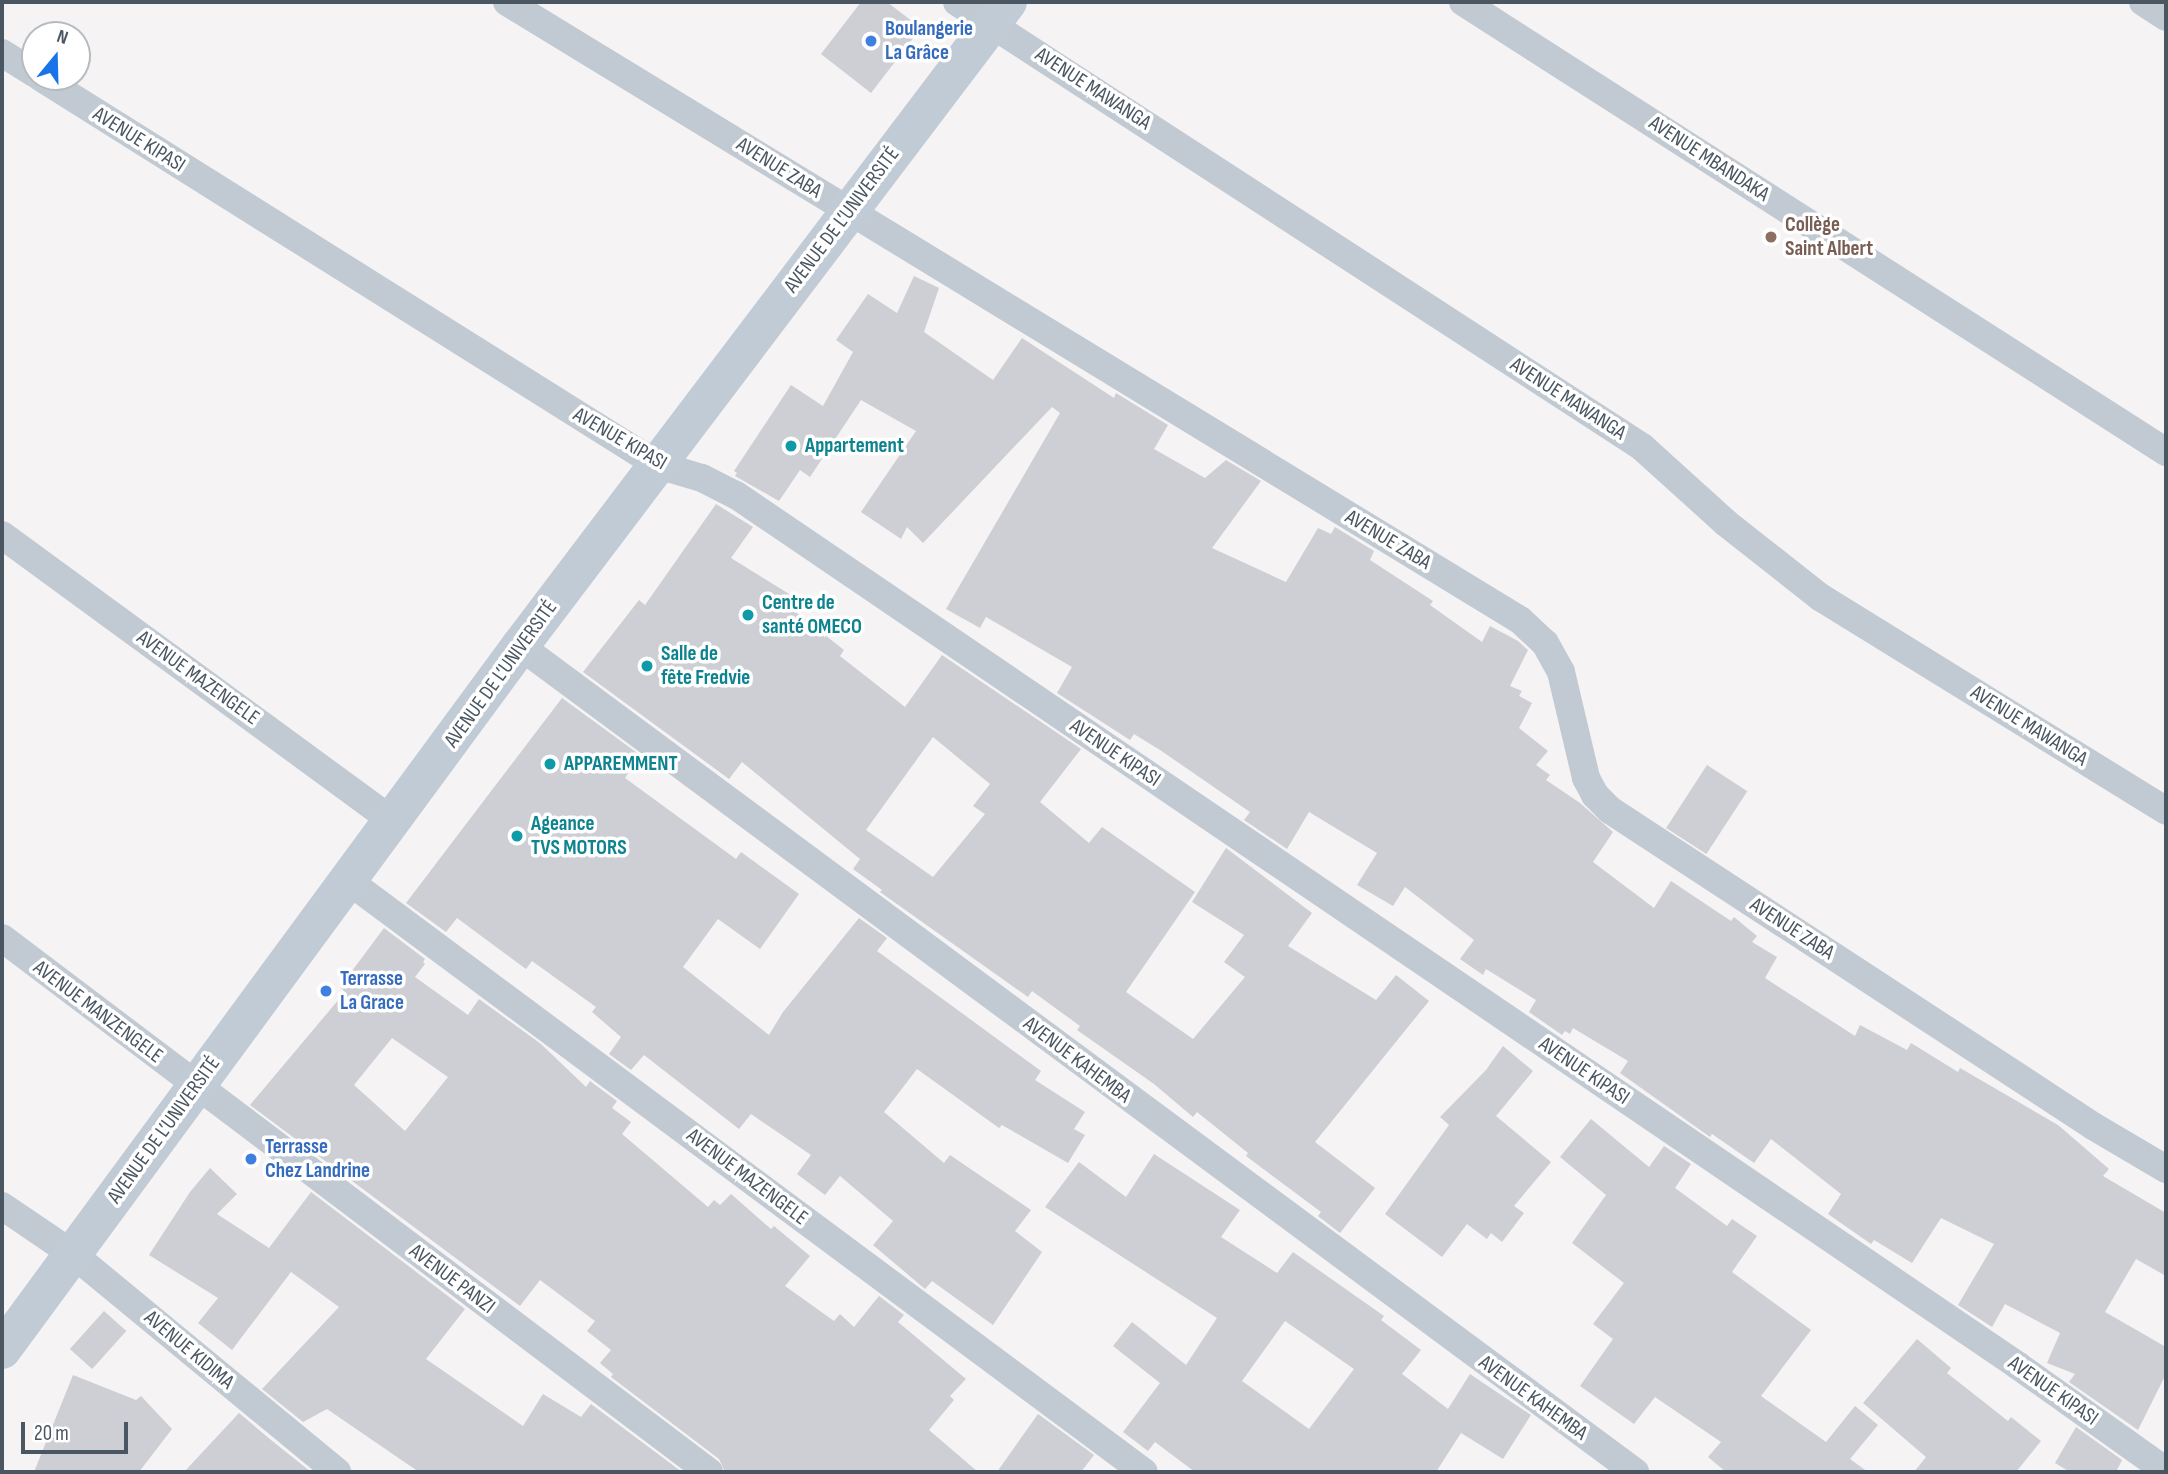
<!DOCTYPE html>
<html>
<head>
<meta charset="utf-8">
<style>
  body { margin:0 }
  #map { position:relative; width:2168px; height:1474px; overflow:hidden; background:#f5f3f3; font-family:"Sofia Sans Condensed",sans-serif }
  div>[style] { position:absolute }
  .building>* { inset:0; background:#cdcfd5; transform-origin:0 0 }
  .street>* { height:28px; margin:-14px; padding:0 14px; transform-origin:14px; border-radius:14px; background:#c1cad2 }
  .secondary>* { height:38px; margin:-19px; padding:0 19px; transform-origin:19px; border-radius:19px; background:#c1cbd6 }
  .dots>* { width:19px; height:19px; translate:-50% -50%; box-sizing:border-box; border:4px solid #fff; border-radius:50% }
  span { translate:-50% -50%; white-space:nowrap; text-align:center; line-height:1.15; -webkit-text-stroke:7px #fff; paint-order:stroke }
  .shop-label { font-size:21px; color:#366cbe; font-weight:700 }
  .left { translate:0 -50%; text-align:left }
  .street-label { font-size:21px; color:#4a5661 }
  .education-label { font-size:21px; color:#785e54; font-weight:700 }
  .culture-label { font-size:21px; color:#0d838f; font-weight:700 }
  .frame { position:absolute; inset:0; border:4px solid #4a5661; pointer-events:none }
  .north { position:absolute; left:21px; top:21px; width:70px; height:70px; box-sizing:border-box; background:#fff; border:2px solid #b7bbc0; border-radius:50%; rotate:19deg; font-size:19px; font-weight:700; line-height:28px; text-align:center; color:#4a5661 }
  .north::after { content:''; display:block; margin:auto; width:24px; height:32px; background:#1a73e8; clip-path:polygon(50% 0,100% 100%,50% 72%,0 100%) }
  .scale { position:absolute; left:21px; top:1422px; width:107px; height:32px; box-sizing:border-box; border:4px solid #4a5661; border-top:0; padding-left:9px; font-size:21px; line-height:24px; white-space:nowrap; color:#4a5661; -webkit-text-stroke:5px #fff; paint-order:stroke }
</style>
</head>
<body>
<div id="map">
  <div class="building">
    <i style="clip-path:polygon(861px 2px,887px 2px,921px 28px,871px 93px,821px 54px)"></i>
    <i style="clip-path:polygon(914px 276px,939px 288px,924px 332px,993px 380px,1022px 338px,1114px 398px,1116px 393px,1168px 425px,1154px 449px,1205px 478px,1226px 460px,1261px 481px,1212px 548px,1286px 582px,1318px 528px,1331px 534px,1335px 527px,1374px 551px,1370px 560px,1433px 601px,1430px 605px,1482px 642px,1490px 626px,1518px 641px,1528px 650px,1510px 686px,1522px 691px,1519px 696px,1532px 703px,1519px 728px,1548px 751px,1536px 765px,1550px 775px,1546px 780px,1580px 803px,1613px 832px,1593px 862px,1654px 908px,1671px 881px,1731px 921px,1734px 917px,1757px 936px,1752px 942px,1777px 957px,1765px 978px,1855px 1036px,1860px 1025px,1907px 1050px,1911px 1043px,1958px 1072px,1960px 1068px,2058px 1125px,2109px 1169px,2103px 1176px,2166px 1213px,2166px 1276px,2136px 1259px,2105px 1312px,2166px 1347px,2166px 1374px,2138px 1430px,2069px 1382px,2075px 1374px,2047px 1363px,2060px 1333px,2005px 1304px,1992px 1327px,1958px 1305px,1994px 1244px,1941px 1218px,1912px 1263px,1874px 1240px,1871px 1244px,1828px 1214px,1841px 1194px,1771px 1139px,1754px 1163px,1712px 1134px,1710px 1137px,1620px 1073px,1628px 1061px,1573px 1028px,1570px 1034px,1565px 1031px,1562px 1035px,1529px 1012px,1536px 1000px,1486px 969px,1483px 975px,1460px 959px,1474px 940px,1405px 887px,1393px 906px,1357px 885px,1377px 853px,1309px 812px,1287px 849px,1244px 820px,1250px 812px,1160px 750px,1134px 734px,1130px 740px,1057px 693px,1072px 667px,986px 617px,980px 628px,946px 609px,1060px 413px,1052px 407px,923px 543px,907px 527px,901px 539px,861px 512px,916px 431px,861px 400px,810px 477px,800px 470px,779px 501px,735px 476px,737px 473px,734px 471px,791px 385px,823px 406px,853px 352px,836px 340px,868px 294px,897px 313px)"></i>
    <i style="clip-path:polygon(evenodd,716px 504px,753px 527px,731px 558px,794px 597px,788px 606px,844px 650px,840px 656px,905px 707px,942px 655px,1081px 749px,1040px 802px,1089px 843px,1102px 827px,1195px 892px,1126px 992px,1193px 1039px,1245px 977px,1224px 962px,1244px 935px,1192px 902px,1226px 848px,1312px 913px,1288px 946px,1376px 1000px,1396px 975px,1429px 1001px,1315px 1142px,1375px 1188px,1340px 1233px,1318px 1216px,1321px 1212px,1246px 1156px,1248px 1153px,1197px 1112px,1193px 1117px,1154px 1084px,1077px 1030px,1080px 1026px,1032px 991px,1028px 997px,880px 892px,882px 890px,853px 869px,860px 859px,742px 762px,729px 779px,583px 672px,639px 600px,645px 605px,716px 504px,933px 737px,990px 784px,973px 806px,985px 814px,933px 877px,866px 830px,933px 737px)"></i>
    <i style="clip-path:polygon(562px 698px,640px 755px,625px 778px,736px 859px,741px 852px,799px 894px,760px 949px,718px 919px,683px 967px,769px 1035px,783px 1012px,859px 918px,887px 938px,877px 951px,1041px 1071px,1035px 1080px,1085px 1112px,1074px 1129px,1085px 1135px,1068px 1163px,1002px 1125px,999px 1128px,917px 1069px,884px 1112px,944px 1163px,950px 1155px,1031px 1210px,1015px 1231px,1042px 1252px,993px 1325px,932px 1281px,925px 1289px,873px 1245px,893px 1221px,840px 1176px,825px 1195px,797px 1174px,811px 1155px,751px 1114px,739px 1129px,644px 1055px,631px 1070px,609px 1054px,621px 1037px,592px 1012px,596px 1007px,532px 961px,526px 969px,457px 918px,446px 932px,406px 903px)"></i>
    <i style="left:1707px;top:765px;width:48px;height:75px;rotate:33deg"></i>
    <i style="clip-path:polygon(evenodd,384px 928px,425px 959px,423px 962px,425px 964px,415px 977px,468px 1015px,479px 999px,541px 1044px,586px 1087px,590px 1081px,617px 1101px,612px 1108px,631px 1122px,622px 1134px,708px 1207px,714px 1200px,720px 1205px,731px 1194px,771px 1229px,774px 1226px,810px 1256px,785px 1286px,834px 1321px,840px 1314px,854px 1327px,879px 1296px,904px 1315px,898px 1322px,966px 1379px,950px 1396px,954px 1400px,929px 1430px,978px 1472px,725px 1472px,719px 1459px,611px 1377px,613px 1374px,600px 1363px,611px 1350px,587px 1331px,595px 1321px,540px 1280px,520px 1306px,250px 1105px,345px 992px,340px 987px,384px 928px,392px 1038px,448px 1077px,405px 1131px,354px 1085px,392px 1038px)"></i>
    <i style="clip-path:polygon(1503px 1046px,1533px 1071px,1496px 1116px,1551px 1162px,1514px 1206px,1524px 1213px,1502px 1242px,1491px 1233px,1487px 1239px,1467px 1224px,1442px 1257px,1385px 1214px,1449px 1125px,1440px 1117px,1486px 1070px)"></i>
    <i style="clip-path:polygon(1591px 1119px,1649px 1167px,1664px 1146px,1691px 1164px,1675px 1188px,1727px 1226px,1732px 1219px,1757px 1236px,1732px 1272px,1811px 1330px,1761px 1396px,1826px 1442px,1855px 1406px,1878px 1425px,1850px 1459px,1868px 1472px,1726px 1472px,1708px 1457px,1721px 1442px,1655px 1397px,1634px 1424px,1580px 1386px,1613px 1339px,1593px 1324px,1624px 1283px,1572px 1243px,1606px 1195px,1560px 1157px)"></i>
    <i style="clip-path:polygon(evenodd,1154px 1154px,1240px 1210px,1221px 1237px,1277px 1273px,1293px 1252px,1384px 1316px,1381px 1320px,1421px 1350px,1402px 1374px,1448px 1409px,1470px 1374px,1531px 1415px,1503px 1459px,1461px 1433px,1436px 1472px,1195px 1472px,1155px 1442px,1148px 1451px,1123px 1432px,1160px 1383px,1113px 1346px,1132px 1322px,1186px 1365px,1217px 1318px,1045px 1207px,1079px 1162px,1126px 1197px,1154px 1154px,1285px 1321px,1354px 1369px,1309px 1429px,1242px 1381px,1285px 1321px)"></i>
    <i style="clip-path:polygon(210px 1168px,237px 1194px,217px 1214px,269px 1248px,311px 1192px,465px 1309px,426px 1359px,523px 1426px,543px 1394px,581px 1417px,591px 1404px,682px 1472px,419px 1472px,327px 1409px,303px 1422px,262px 1389px,339px 1307px,291px 1272px,232px 1350px,198px 1323px,218px 1298px,149px 1255px,190px 1192px)"></i>
    <i style="left:104px;top:1311px;width:30px;height:51px;rotate:42deg"></i>
    <i style="clip-path:polygon(1917px 1339px,1951px 1368px,1947px 1373px,2008px 1421px,2011px 1417px,2041px 1441px,2016px 1472px,1914px 1472px,1926px 1457px,1863px 1403px)"></i>
    <i style="clip-path:polygon(73px 1375px,136px 1400px,141px 1396px,172px 1429px,139px 1472px,34px 1472px)"></i>
    <i style="clip-path:polygon(239px 1413px,271px 1440px,311px 1472px,184px 1472px)"></i>
    <i style="clip-path:polygon(1038px 1414px,1094px 1455px,1081px 1472px,997px 1472px)"></i>
    <i style="clip-path:polygon(2076px 1427px,2122px 1460px,2116px 1472px,2070px 1472px,2055px 1463px)"></i>
  </div>
  <div class="street">
    <i style="left:507px;top:2px;width:1187px;rotate:31.39deg"></i>
    <i style="left:1520px;top:620px;width:34px;rotate:43deg"></i>
    <i style="left:1545px;top:643px;width:33px;rotate:61deg"></i>
    <i style="left:1561px;top:672px;width:109px;rotate:76.7deg"></i>
    <i style="left:1586px;top:778px;width:19px;rotate:62deg"></i>
    <i style="left:1595px;top:795px;width:21px;rotate:45deg"></i>
    <i style="left:1610px;top:810px;width:577px;rotate:33.19deg"></i>
    <i style="left:2093px;top:1126px;width:85px;rotate:30.5deg"></i>
    <i style="left:957px;top:2px;width:817px;rotate:33.01deg"></i>
    <i style="left:1642px;top:447px;width:113px;rotate:42.1deg"></i>
    <i style="left:1726px;top:523px;width:120px;rotate:38.2deg"></i>
    <i style="left:1820px;top:597px;width:407px;rotate:31.7deg"></i>
    <i style="left:1463px;top:2px;width:835px;rotate:32.62deg"></i>
    <i style="left:2143px;top:2px;width:27px;rotate:33deg"></i>
    <i style="left:2px;top:53px;width:39px;rotate:32deg"></i>
    <i style="left:40px;top:77px;width:730px;rotate:32.12deg"></i>
    <i style="left:658px;top:465px;width:46px;rotate:16.5deg"></i>
    <i style="left:702px;top:478px;width:38px;rotate:27deg"></i>
    <i style="left:736px;top:495px;width:1549px;rotate:34.18deg"></i>
    <i style="left:2017px;top:1365px;width:183px;rotate:35.4deg"></i>
    <i style="left:2px;top:535px;width:484px;rotate:36.2deg"></i>
    <i style="left:520px;top:646px;width:1388px;rotate:36.53deg"></i>
    <i style="left:350px;top:882px;width:989px;rotate:36.62deg"></i>
    <i style="left:2px;top:938px;width:886px;rotate:37.06deg"></i>
    <i style="left:2px;top:1206px;width:87px;rotate:34.2deg"></i>
    <i style="left:74px;top:1255px;width:341px;rotate:39.5deg"></i>
  </div>
  <div class="secondary">
    <i style="left:2px;top:1350px;width:874px;rotate:-53.65deg"></i>
    <i style="left:520px;top:646px;width:808px;rotate:-52.85deg"></i>
  </div>
  <div class="dots">
    <i style="left:871px;top:41px;background:#3f7fe0"></i>
    <i style="left:1771px;top:237px;background:#8d6e63"></i>
    <i style="left:791px;top:446px;background:#0f9aa8"></i>
    <i style="left:748px;top:615px;background:#0f9aa8"></i>
    <i style="left:647px;top:666px;background:#0f9aa8"></i>
    <i style="left:550px;top:764px;background:#0f9aa8"></i>
    <i style="left:517px;top:836px;background:#0f9aa8"></i>
    <i style="left:326px;top:991px;background:#3f7fe0"></i>
    <i style="left:251px;top:1159px;background:#3f7fe0"></i>
  </div>
  <div class="shop-label">
    <span class="left" style="left:885px;top:41px">Boulangerie<br>La Grâce</span>
    <span class="left" style="left:340px;top:991px">Terrasse<br>La Grace</span>
    <span class="left" style="left:265px;top:1159px">Terrasse<br>Chez Landrine</span>
  </div>
  <div class="street-label">
    <span style="left:1093px;top:89px;rotate:33deg">AVENUE MAWANGA</span>
    <span style="left:139px;top:140px;rotate:32deg">AVENUE KIPASI</span>
    <span style="left:1709px;top:159px;rotate:33deg">AVENUE MBANDAKA</span>
    <span style="left:779px;top:168px;rotate:32deg">AVENUE ZABA</span>
    <span style="left:842px;top:220px;rotate:-53deg">AVENUE DE L’UNIVERSITÉ</span>
    <span style="left:1568px;top:399px;rotate:33deg">AVENUE MAWANGA</span>
    <span style="left:620px;top:439px;rotate:30deg">AVENUE KIPASI</span>
    <span style="left:1388px;top:540px;rotate:31deg">AVENUE ZABA</span>
    <span style="left:501px;top:674px;rotate:-54deg">AVENUE DE L’UNIVERSITÉ</span>
    <span style="left:198px;top:678px;rotate:36deg">AVENUE MAZENGELE</span>
    <span style="left:2029px;top:726px;rotate:32deg">AVENUE MAWANGA</span>
    <span style="left:1115px;top:753px;rotate:34deg">AVENUE KIPASI</span>
    <span style="left:1792px;top:929px;rotate:33deg">AVENUE ZABA</span>
    <span style="left:98px;top:1012px;rotate:37deg">AVENUE MANZENGELE</span>
    <span style="left:1077px;top:1060px;rotate:37deg">AVENUE KAHEMBA</span>
    <span style="left:1584px;top:1071px;rotate:34deg">AVENUE KIPASI</span>
    <span style="left:164px;top:1130px;rotate:-54deg">AVENUE DE L’UNIVERSITÉ</span>
    <span style="left:747px;top:1177px;rotate:37deg">AVENUE MAZENGELE</span>
    <span style="left:452px;top:1279px;rotate:37deg">AVENUE PANZI</span>
    <span style="left:189px;top:1350px;rotate:40deg">AVENUE KIDIMA</span>
    <span style="left:2053px;top:1391px;rotate:35deg">AVENUE KIPASI</span>
    <span style="left:1533px;top:1398px;rotate:36deg">AVENUE KAHEMBA</span>
  </div>
  <div class="education-label">
    <span class="left" style="left:1785px;top:237px">Collège<br>Saint Albert</span>
  </div>
  <div class="culture-label">
    <span class="left" style="left:805px;top:446px">Appartement</span>
    <span class="left" style="left:762px;top:615px">Centre de<br>santé OMECO</span>
    <span class="left" style="left:661px;top:666px">Salle de<br>fête Fredvie</span>
    <span class="left" style="left:564px;top:764px">APPAREMMENT</span>
    <span class="left" style="left:531px;top:836px">Ageance<br>TVS MOTORS</span>
  </div>
  <div class="frame"></div>
  <div class="north">N</div>
  <div class="scale">20 m</div>
</div>
</body>
</html>
